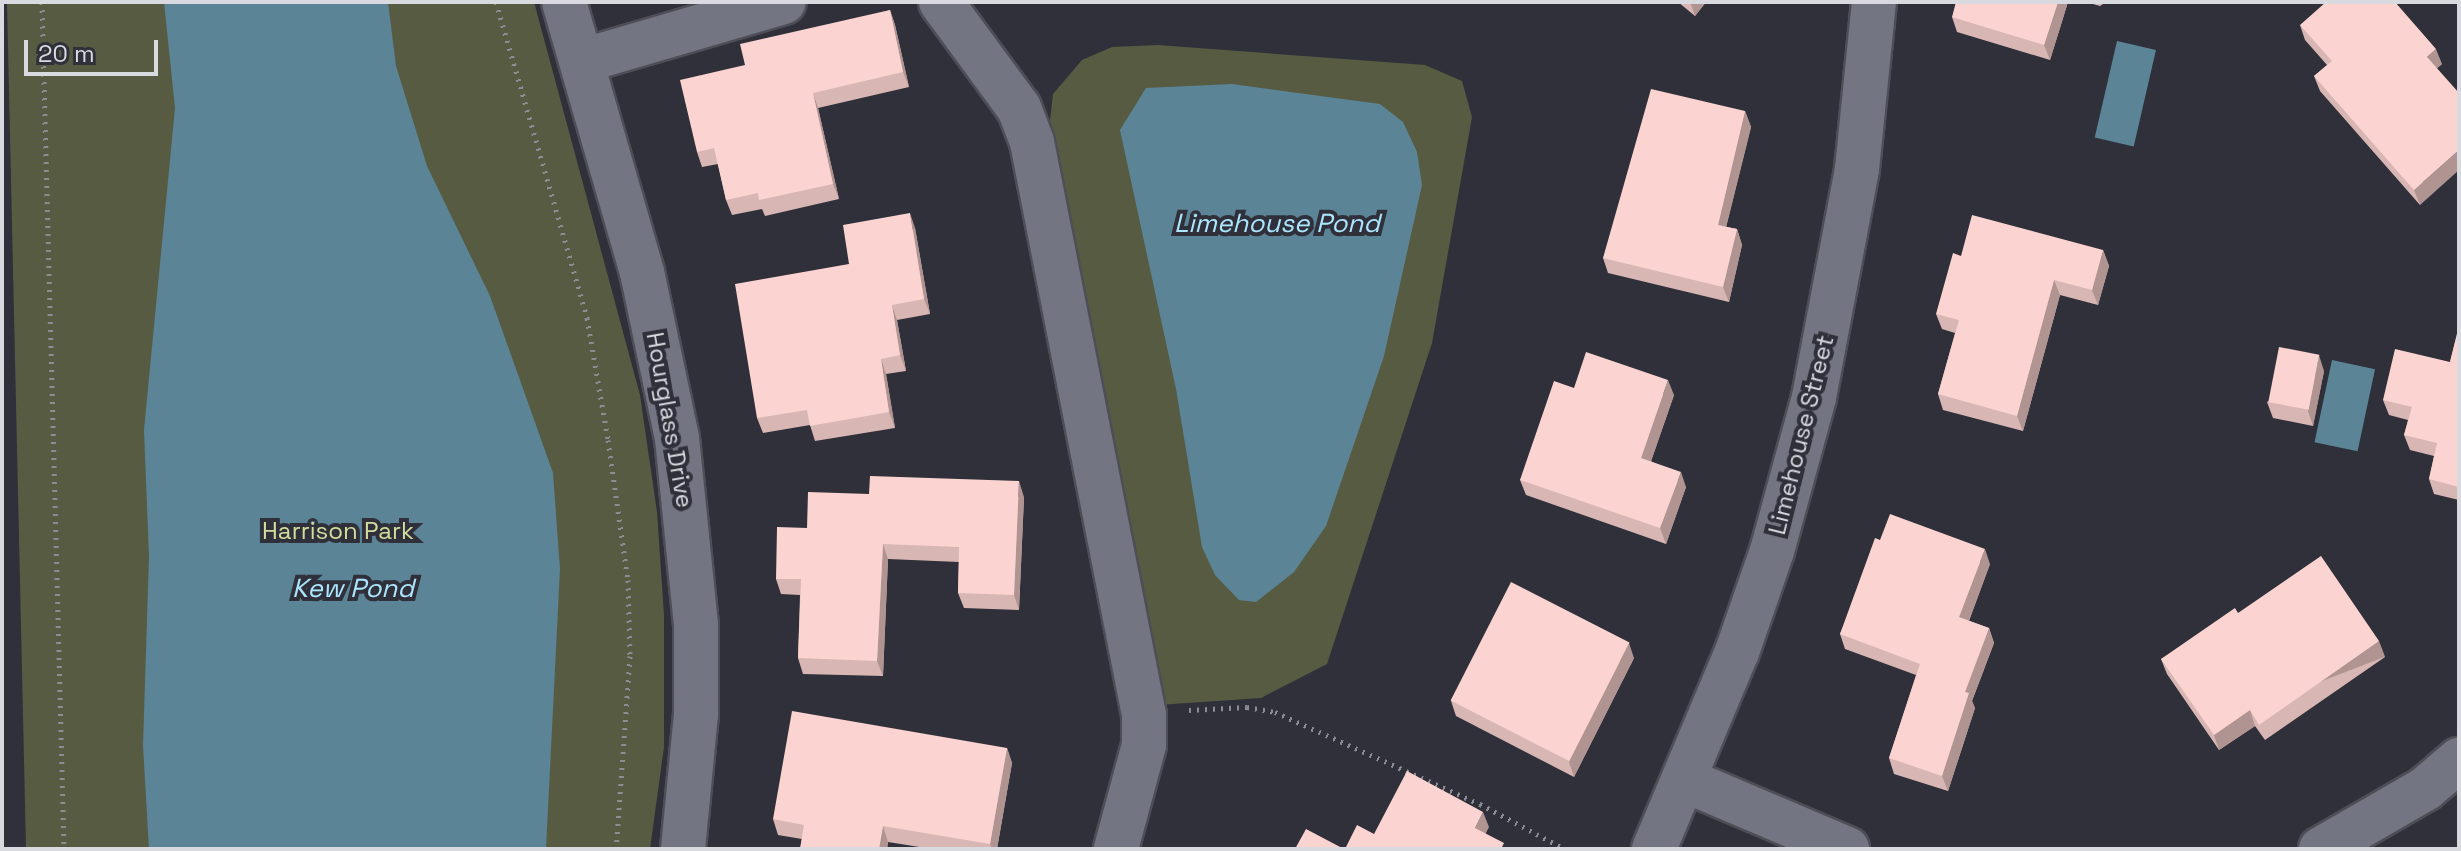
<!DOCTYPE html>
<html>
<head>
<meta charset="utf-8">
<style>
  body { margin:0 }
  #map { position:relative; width:2461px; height:851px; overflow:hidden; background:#2f303a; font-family:"Space Grotesk",sans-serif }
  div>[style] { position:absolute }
  .green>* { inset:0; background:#575b42 }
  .water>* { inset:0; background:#5b8597; transform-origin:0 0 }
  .path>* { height:5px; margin-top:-2.5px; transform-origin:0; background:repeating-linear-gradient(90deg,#8c8c94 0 2px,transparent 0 8px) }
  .roads { filter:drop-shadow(2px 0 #4d4e56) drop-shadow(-2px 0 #4d4e56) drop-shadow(0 2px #4d4e56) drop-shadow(0 -2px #4d4e56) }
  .minor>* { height:44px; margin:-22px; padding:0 22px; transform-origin:22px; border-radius:22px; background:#747582 }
  .wall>* { inset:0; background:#d8b6b4 }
  .shaded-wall>* { inset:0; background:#b09492; transform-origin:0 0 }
  .building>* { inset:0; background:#fbd4d1; transform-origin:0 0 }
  span { translate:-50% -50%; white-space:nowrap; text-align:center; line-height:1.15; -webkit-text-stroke:8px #2f303a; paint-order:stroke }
  .street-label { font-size:24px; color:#d9d9e0 }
  .park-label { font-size:24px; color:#d2dd9d }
  .water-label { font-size:26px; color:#ace5fe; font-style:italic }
  .frame { position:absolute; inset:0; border:4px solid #d9d9e0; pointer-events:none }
  .scale { position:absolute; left:24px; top:40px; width:134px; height:36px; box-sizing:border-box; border:4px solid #d9d9e0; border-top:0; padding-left:10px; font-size:24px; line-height:28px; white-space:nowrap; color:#d9d9e0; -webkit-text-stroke:6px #2f303a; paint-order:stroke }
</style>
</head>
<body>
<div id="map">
  <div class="green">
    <i style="clip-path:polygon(7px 2px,534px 2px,640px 395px,657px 512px,664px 615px,664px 747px,650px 849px,26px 849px)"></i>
    <i style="clip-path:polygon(1158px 45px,1425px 65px,1462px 81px,1472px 117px,1432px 343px,1327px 664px,1261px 698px,1158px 705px,1048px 139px,1053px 94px,1082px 60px,1112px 47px)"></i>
  </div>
  <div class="water">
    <i style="clip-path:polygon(164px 2px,388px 2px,396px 66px,427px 166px,490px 296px,553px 473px,560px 569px,546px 849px,149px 849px,143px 746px,149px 556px,144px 430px,175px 108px)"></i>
    <i style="left:2117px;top:41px;width:40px;height:99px;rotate:13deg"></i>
    <i style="clip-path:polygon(1232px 84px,1380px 104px,1403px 122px,1417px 152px,1422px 185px,1384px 356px,1326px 526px,1294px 572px,1256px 602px,1239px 600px,1215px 575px,1202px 547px,1176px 389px,1120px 130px,1146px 88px)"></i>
    <i style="left:2332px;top:360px;width:44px;height:84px;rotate:12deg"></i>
  </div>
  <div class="path">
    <i style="left:42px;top:2px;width:847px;rotate:88.51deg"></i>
    <i style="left:496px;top:2px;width:329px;rotate:73.9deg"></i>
    <i style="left:587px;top:318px;width:124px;rotate:80.2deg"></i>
    <i style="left:608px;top:440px;width:141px;rotate:81.9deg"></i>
    <i style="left:628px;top:580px;width:76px;rotate:88.5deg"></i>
    <i style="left:630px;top:656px;width:194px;rotate:94.1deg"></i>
    <i style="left:1189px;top:710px;width:58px;rotate:-3deg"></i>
    <i style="left:1247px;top:707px;width:28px;rotate:10deg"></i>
    <i style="left:1275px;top:712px;width:225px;rotate:24.2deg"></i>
    <i style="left:1480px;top:804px;width:96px;rotate:27.9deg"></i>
  </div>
  <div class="roads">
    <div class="minor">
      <i style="left:564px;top:2px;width:281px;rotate:73.9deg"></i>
      <i style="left:642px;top:272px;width:170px;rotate:78.1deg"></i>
      <i style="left:677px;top:438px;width:189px;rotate:84.2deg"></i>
      <i style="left:696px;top:626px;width:88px;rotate:90deg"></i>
      <i style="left:696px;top:714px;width:136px;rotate:95.5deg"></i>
      <i style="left:941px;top:2px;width:132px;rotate:53.7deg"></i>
      <i style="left:1019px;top:108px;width:36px;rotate:69deg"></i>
      <i style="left:1032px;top:142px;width:584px;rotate:78.94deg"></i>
      <i style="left:1144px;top:715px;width:30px;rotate:90deg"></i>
      <i style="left:1144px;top:745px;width:108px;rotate:105.1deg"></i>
      <i style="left:582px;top:61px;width:210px;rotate:-16.3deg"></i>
      <i style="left:1687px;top:781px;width:174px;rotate:23deg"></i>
      <i style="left:1654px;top:849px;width:214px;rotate:-67.2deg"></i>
      <i style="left:1737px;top:652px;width:107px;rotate:-70.9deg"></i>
      <i style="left:1772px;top:551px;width:160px;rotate:-74.7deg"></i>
      <i style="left:1814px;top:397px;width:232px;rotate:-79.3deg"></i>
      <i style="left:1857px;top:169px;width:168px;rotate:-84.2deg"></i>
      <i style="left:2321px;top:849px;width:120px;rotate:-30deg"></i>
      <i style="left:2425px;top:789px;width:45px;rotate:-40.5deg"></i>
    </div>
  </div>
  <div class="wall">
    <i style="clip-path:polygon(1678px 2px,1706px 2px,1695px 16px)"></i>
    <i style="clip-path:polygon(2068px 2px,2050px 60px,1957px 32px,1952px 17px)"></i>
    <i style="clip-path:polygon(2086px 2px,2106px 2px,2100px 6px)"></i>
    <i style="clip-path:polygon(890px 10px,895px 25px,909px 87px,818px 108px,839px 199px,765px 216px,762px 209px,732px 215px,726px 200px,718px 164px,702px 167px,697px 152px,745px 65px)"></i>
    <i style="clip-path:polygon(2300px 25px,2442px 64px,2437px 68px,2420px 205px,2320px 91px,2314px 76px,2327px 65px,2305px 40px)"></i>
    <i style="clip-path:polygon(1745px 111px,1751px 127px,1726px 227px,1737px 229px,1742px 245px,1729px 302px,1608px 273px,1603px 258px)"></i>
    <i style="clip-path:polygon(915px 228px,930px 314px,897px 320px,906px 371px,886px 374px,895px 428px,815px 441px,810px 425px,763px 433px,757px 418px,849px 264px)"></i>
    <i style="clip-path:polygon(2103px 250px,2109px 266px,2098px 305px,2060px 295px,2023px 431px,1943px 410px,1938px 394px,1955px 333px,1942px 329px,1936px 314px)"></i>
    <i style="clip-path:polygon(2459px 326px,2459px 500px,2434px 494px,2429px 479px,2434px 456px,2410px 450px,2404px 435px,2408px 420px,2389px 415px,2383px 400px,2450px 362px)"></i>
    <i style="clip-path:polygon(2324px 371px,2313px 426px,2273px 418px,2267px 402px)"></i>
    <i style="clip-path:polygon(1574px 388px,1674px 395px,1651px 461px,1686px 487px,1666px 544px,1526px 495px,1520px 480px)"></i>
    <i style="clip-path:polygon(869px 494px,1024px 497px,1019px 610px,964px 608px,958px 593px,959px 562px,888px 559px,883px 676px,803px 674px,798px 658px,800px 595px,781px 594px,776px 579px,807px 528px)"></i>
    <i style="clip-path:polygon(1880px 540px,1990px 564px,1969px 621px,1989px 628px,1994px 643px,1972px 701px,1975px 708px,1948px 791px,1894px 774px,1889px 758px,1916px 675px,1845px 649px,1840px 634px)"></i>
    <i style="clip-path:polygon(2238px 613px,2385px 657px,2265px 740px,2255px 726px,2219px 750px,2167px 674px,2161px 659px)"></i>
    <i style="clip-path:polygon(1634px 658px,1574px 777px,1456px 716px,1451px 701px)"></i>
    <i style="clip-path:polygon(1007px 748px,1012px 763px,997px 849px,932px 849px,888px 842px,887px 849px,800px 849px,802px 839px,778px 835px,773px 819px)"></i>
  </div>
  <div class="shaded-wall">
    <i style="clip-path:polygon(1690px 2px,1706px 2px,1695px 16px)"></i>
    <i style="clip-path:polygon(2058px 2px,2068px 2px,2050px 60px,2044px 45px)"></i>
    <i style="clip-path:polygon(890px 10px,895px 25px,909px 87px,903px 72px)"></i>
    <i style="clip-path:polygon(2436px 49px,2442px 64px,2433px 72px,2427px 57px)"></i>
    <i style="clip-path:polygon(813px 93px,818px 108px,839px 199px,833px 184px)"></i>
    <i style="clip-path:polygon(1745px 111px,1751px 127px,1723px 240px,1718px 225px)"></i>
    <i style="clip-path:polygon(2459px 150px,2459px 170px,2420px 205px,2414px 190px)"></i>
    <i style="clip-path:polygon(910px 213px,915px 228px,930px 314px,924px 299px)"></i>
    <i style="clip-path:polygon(1737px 229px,1742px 245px,1729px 302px,1723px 287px)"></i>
    <i style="clip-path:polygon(2103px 250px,2109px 266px,2098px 305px,2092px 290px)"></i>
    <i style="clip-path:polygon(2054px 280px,2060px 295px,2023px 431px,2017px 416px)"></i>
    <i style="clip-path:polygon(892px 305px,897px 320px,906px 371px,900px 355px)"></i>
    <i style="clip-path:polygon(2319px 355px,2324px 371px,2313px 426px,2308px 411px)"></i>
    <i style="clip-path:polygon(881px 359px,886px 374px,895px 428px,889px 412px)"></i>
    <i style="clip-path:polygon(1668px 380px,1674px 395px,1647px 473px,1641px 458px)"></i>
    <i style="clip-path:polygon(1681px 472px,1686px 487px,1666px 544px,1660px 528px)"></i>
    <i style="clip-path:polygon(1019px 481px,1024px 497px,1019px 610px,1014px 595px)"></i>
    <i style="clip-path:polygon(883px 544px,888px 559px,883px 676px,877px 661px)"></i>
    <i style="clip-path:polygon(1985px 549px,1990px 564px,1964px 633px,1959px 617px)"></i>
    <i style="clip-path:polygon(1989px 628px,1994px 643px,1972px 701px,1975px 708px,1948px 791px,1942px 776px,1965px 692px)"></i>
    <i style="left:2379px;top:641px;width:17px;height:146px;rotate:69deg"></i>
    <i style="clip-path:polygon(1629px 643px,1634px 658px,1574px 777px,1569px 762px)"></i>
    <i style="clip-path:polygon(2250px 710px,2255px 726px,2219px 750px,2214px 735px)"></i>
    <i style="clip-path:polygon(1007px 748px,1012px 763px,997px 849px,992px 849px,990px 844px)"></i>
    <i style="clip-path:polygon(1483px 812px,1489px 827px,1481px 843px,1475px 828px)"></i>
    <i style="clip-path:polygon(883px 826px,888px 842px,887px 849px,879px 849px)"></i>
  </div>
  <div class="building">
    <i style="clip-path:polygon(1956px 2px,2058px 2px,2044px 45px,1952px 17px)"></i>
    <i style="clip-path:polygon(2326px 2px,2395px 2px,2436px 49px,2427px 57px,2459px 93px,2459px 150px,2414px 190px,2314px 76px,2332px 61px,2300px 25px)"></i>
    <i style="clip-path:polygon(890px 10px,903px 72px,813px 93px,833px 184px,759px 200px,758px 193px,726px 200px,714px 148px,697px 152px,680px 80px,745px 65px,740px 44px)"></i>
    <i style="clip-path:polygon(1651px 89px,1745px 111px,1718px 225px,1737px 229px,1723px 287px,1603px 258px)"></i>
    <i style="clip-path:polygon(910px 213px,924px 299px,892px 305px,900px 355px,881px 359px,889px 412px,810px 426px,807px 410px,757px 418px,735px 284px,849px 264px,843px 225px)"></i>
    <i style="clip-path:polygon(1972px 215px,2103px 250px,2092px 290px,2054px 280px,2017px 416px,1938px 394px,1959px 320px,1936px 314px,1953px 253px,1961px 256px)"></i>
    <i style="clip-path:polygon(2459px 326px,2459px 487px,2429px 479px,2437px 443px,2404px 435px,2412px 407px,2383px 400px,2395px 349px,2450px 362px)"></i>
    <i style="left:2279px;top:347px;width:41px;height:56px;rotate:11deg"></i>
    <i style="clip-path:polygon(1586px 352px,1668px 380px,1641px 458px,1681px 472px,1660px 528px,1520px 480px,1554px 381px,1574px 388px)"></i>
    <i style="clip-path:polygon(870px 476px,1019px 481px,1014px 595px,958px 593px,959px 547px,883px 544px,877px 661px,798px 658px,801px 579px,776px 579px,777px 527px,807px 528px,808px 492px,869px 494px)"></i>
    <i style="clip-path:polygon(1890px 514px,1985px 549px,1959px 617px,1989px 628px,1965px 692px,1969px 693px,1942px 776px,1889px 758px,1920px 664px,1840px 634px,1875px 538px,1880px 540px)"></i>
    <i style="clip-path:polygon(2321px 556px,2379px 641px,2259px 725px,2250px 710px,2214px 735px,2161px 659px,2235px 608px,2238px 613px)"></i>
    <i style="left:1511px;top:582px;width:133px;height:133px;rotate:27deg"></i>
    <i style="clip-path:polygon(792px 711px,1007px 748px,990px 844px,883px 826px,879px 849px,800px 849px,804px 825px,773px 819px)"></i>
    <i style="clip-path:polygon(1407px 771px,1483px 812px,1475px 828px,1504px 843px,1501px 849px,1345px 849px,1357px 825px,1374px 834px)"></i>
    <i style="clip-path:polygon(1306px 829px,1344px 849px,1295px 849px)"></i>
  </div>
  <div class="street-label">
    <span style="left:670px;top:420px;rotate:80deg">Hourglass Drive</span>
    <span style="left:1801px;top:435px;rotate:-76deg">Limehouse Street</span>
  </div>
  <div class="park-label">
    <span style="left:338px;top:531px">Harrison Park</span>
  </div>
  <div class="water-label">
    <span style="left:1277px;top:224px">Limehouse Pond</span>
    <span style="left:353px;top:589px">Kew Pond</span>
  </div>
  <div class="frame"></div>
  <div class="scale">20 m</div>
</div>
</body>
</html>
